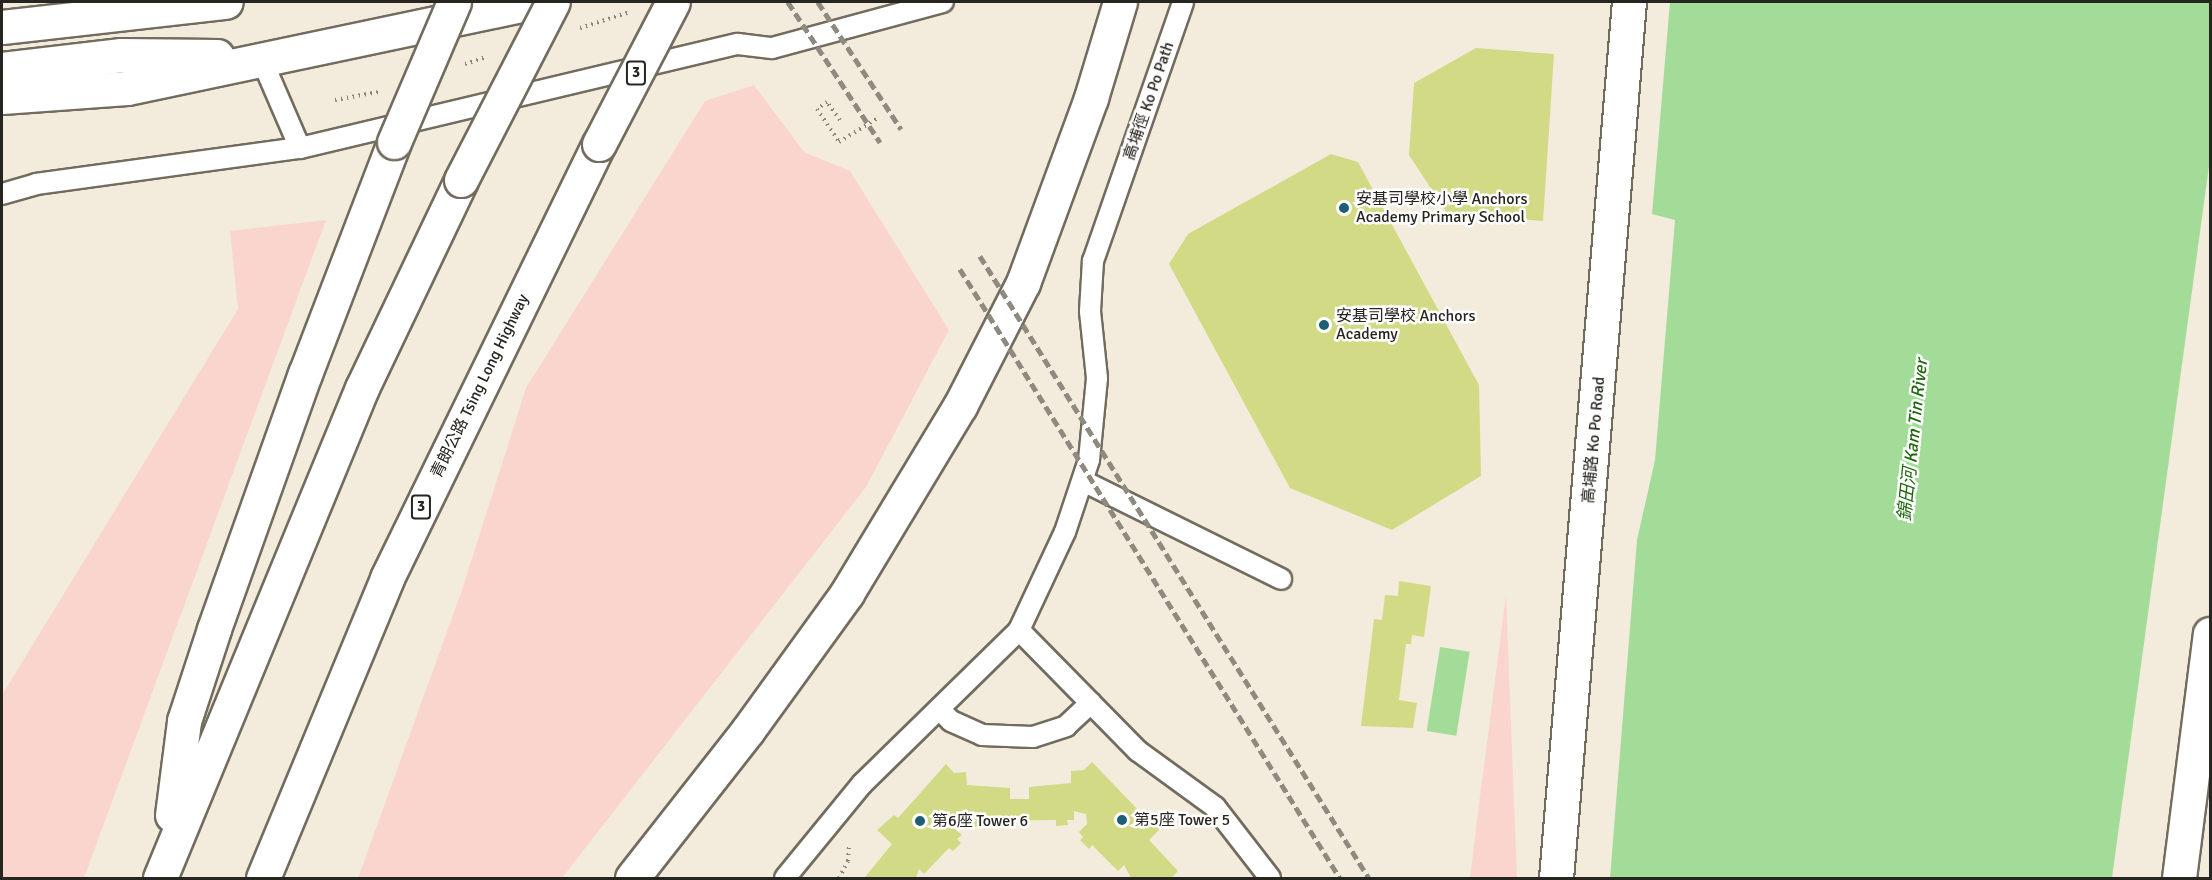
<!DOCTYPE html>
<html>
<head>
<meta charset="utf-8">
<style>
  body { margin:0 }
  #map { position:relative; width:2212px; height:880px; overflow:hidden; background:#f3ecdd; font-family:Signika,"Noto Sans TC",sans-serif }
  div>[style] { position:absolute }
  .green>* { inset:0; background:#fad5cd }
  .water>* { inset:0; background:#a3dc99; transform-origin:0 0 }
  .building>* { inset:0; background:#d2da86 }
  .path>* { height:4px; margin-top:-2px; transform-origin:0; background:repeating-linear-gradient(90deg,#878378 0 1.5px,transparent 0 6px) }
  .roads { filter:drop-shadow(2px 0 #726c5f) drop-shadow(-2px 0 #726c5f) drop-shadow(0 2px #726c5f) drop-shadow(0 -2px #726c5f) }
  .service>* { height:20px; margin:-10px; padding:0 10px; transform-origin:10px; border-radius:10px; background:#fff }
  .minor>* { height:33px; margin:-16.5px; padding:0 16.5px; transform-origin:16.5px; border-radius:16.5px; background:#fff }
  .secondary>* { height:33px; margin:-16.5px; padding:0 16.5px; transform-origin:16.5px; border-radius:16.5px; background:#fff }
  .motorway>* { height:33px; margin:-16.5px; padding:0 16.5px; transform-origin:16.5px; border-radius:16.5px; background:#fff }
  .rail>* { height:4.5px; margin-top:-2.25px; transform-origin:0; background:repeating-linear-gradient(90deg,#8e8a7f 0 9px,transparent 0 13.5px) }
  .bridges { filter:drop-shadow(2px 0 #726c5f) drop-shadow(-2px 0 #726c5f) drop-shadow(0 2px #726c5f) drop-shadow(0 -2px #726c5f) }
  .motorway-bridge>* { height:33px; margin:-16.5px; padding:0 16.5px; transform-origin:16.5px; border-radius:16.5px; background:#fff }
  .dots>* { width:16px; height:16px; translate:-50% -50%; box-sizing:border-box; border:3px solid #fff; border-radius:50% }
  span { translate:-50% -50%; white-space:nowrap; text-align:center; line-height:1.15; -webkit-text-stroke:5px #fff; paint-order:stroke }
  .shield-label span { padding:2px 4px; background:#fff; border:2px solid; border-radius:4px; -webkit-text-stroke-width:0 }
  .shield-label { font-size:15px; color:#27251f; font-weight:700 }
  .street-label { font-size:16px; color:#27251f }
  .poi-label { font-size:16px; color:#27251f }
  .left { translate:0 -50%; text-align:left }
  .water-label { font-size:18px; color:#216910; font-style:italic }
  .frame { position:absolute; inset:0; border:3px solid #27251f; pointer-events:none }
</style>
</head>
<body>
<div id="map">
  <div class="green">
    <i style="clip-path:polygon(754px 85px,804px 152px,850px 171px,949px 330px,866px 487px,562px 878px,358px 878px,462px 590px,526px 388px,705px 101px)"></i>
    <i style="clip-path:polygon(326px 220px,84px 878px,2px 878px,2px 695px,238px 309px,230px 231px)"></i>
    <i style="clip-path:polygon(1506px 595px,1517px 878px,1470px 878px,1479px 804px)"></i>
  </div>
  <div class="water">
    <i style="clip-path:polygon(1670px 2px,2210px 2px,2210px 159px,2112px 878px,1610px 878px,1637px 540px,1655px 460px,1675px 220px,1652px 214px)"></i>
    <i style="left:1440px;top:647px;width:30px;height:85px;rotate:9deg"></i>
  </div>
  <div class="building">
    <i style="clip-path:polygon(1476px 48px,1554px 54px,1543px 221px,1447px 213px,1409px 155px,1414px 83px)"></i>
    <i style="clip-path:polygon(1331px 154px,1358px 162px,1479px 385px,1481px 476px,1392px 530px,1290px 488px,1169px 264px,1188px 234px)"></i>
    <i style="clip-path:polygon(1399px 581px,1431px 586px,1424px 637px,1412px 635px,1411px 644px,1406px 644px,1399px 700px,1417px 703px,1413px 728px,1361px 726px,1374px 619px,1382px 620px,1385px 595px,1398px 596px)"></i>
    <i style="clip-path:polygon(1092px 762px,1142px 814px,1145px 810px,1164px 825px,1149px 840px,1178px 871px,1171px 878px,1131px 878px,1124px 865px,1118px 871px,1092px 845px,1089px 849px,1080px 840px,1083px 837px,1079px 832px,1087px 824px,1086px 814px,1074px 811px,1074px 820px,1067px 820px,1068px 825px,1056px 826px,1056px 820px,984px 821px,984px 826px,973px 827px,973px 822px,966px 822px,966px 813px,957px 813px,953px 827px,962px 835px,957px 839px,961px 843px,953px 851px,949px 848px,924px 874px,919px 869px,916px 878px,865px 877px,892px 844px,877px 830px,894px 815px,898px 818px,946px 764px,954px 773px,966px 772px,967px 785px,1010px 788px,1010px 799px,1029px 799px,1029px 787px,1071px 783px,1071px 771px,1084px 770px)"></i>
  </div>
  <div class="path">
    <i style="left:580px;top:28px;width:52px;rotate:-17.7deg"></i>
    <i style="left:465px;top:64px;width:23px;rotate:-18deg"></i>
    <i style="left:335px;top:100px;width:44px;rotate:-10.5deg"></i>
    <i style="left:840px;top:120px;width:22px;rotate:-126deg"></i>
    <i style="left:827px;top:102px;width:12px;rotate:145deg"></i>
    <i style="left:817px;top:109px;width:40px;rotate:56deg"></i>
    <i style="left:839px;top:142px;width:46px;rotate:-31.6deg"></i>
    <i style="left:839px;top:878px;width:19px;rotate:-62deg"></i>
    <i style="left:848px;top:861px;width:16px;rotate:-86deg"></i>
  </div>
  <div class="roads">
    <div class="service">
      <i style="left:261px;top:58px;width:98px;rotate:66.6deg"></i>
      <i style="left:2px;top:194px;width:35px;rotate:-16deg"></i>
      <i style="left:36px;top:184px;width:266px;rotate:-7.8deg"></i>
      <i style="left:300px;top:148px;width:450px;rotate:-13.4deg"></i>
      <i style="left:738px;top:44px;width:34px;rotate:7deg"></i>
      <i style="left:772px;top:48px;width:177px;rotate:-15.1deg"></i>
      <i style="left:1083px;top:481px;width:221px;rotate:26.3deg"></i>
      <i style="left:1019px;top:630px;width:108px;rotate:-64.9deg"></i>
      <i style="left:1065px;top:532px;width:76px;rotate:-71.6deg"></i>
      <i style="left:1089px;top:460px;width:82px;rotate:-84.4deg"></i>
      <i style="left:1097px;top:378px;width:67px;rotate:-96deg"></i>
      <i style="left:1090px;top:311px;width:50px;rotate:-86.6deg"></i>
      <i style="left:1093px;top:261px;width:274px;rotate:-70.8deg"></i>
      <i style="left:939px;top:709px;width:17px;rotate:45deg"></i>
      <i style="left:951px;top:721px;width:34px;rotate:24deg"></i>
      <i style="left:982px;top:735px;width:51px;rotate:2.2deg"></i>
      <i style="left:1033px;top:737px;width:35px;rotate:-18deg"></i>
      <i style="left:1066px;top:726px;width:34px;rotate:-43deg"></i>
      <i style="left:785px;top:878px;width:122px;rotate:-50.7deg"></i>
      <i style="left:862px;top:784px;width:220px;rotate:-44.4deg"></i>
      <i style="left:1019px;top:630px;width:170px;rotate:45.5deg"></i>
      <i style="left:1138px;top:751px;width:95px;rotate:36deg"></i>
      <i style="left:1215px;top:807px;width:90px;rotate:52.2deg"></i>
    </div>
    <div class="minor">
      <i style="left:1556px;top:878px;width:879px;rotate:-85.24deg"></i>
      <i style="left:2179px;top:878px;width:246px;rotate:-82.8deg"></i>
    </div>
    <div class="secondary">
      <i style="left:2px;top:27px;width:225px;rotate:-6.4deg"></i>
      <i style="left:2px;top:69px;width:120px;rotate:-6.7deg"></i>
      <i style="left:121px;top:55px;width:96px;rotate:0.6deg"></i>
      <i style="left:2px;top:97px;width:125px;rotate:-4.1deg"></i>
      <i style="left:127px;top:88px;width:417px;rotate:-11.9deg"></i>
    </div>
    <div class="motorway">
      <i style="left:172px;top:815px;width:95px;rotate:-82.7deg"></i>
      <i style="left:184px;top:721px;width:97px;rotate:-71.9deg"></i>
      <i style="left:214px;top:629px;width:271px;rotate:-70.4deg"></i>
      <i style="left:305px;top:374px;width:248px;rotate:-69deg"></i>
      <i style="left:160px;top:878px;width:530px;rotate:-67.6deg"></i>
      <i style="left:362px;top:388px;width:230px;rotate:-64.5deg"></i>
      <i style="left:263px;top:878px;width:325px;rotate:-67.5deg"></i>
      <i style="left:387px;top:578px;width:483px;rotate:-64deg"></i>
      <i style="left:632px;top:878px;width:188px;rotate:-51.9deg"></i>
      <i style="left:748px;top:730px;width:169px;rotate:-54.1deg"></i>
      <i style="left:847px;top:593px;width:218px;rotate:-58.9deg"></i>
      <i style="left:960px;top:406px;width:138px;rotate:-62.9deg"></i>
      <i style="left:1023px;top:283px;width:197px;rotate:-69.8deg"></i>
      <i style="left:1091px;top:98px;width:100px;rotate:-73.2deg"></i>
    </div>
  </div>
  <div class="rail">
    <i style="left:788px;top:2px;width:168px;rotate:56.7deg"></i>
    <i style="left:818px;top:2px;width:152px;rotate:56.8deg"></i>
    <i style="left:980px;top:256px;width:734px;rotate:57.98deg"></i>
    <i style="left:960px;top:269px;width:718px;rotate:58.04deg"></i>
  </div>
  <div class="bridges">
    <div class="motorway-bridge">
      <i style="left:394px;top:142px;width:152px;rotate:-66.8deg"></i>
      <i style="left:599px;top:144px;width:160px;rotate:-62.5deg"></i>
      <i style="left:461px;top:180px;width:200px;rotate:-62.7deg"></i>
    </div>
  </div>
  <div class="dots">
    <i style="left:1344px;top:208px;background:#1e5f74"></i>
    <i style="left:1324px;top:325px;background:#1e5f74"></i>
    <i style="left:1122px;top:820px;background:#1e5f74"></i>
    <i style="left:920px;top:821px;background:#1e5f74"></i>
  </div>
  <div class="shield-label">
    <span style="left:636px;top:73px">3</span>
    <span style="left:421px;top:507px">3</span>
  </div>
  <div class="street-label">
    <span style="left:1149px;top:101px;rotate:-71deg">高埔徑 Ko Po Path</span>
    <span style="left:480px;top:386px;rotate:-64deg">青朗公路 Tsing Long Highway</span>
    <span style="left:1594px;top:440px;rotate:-85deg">高埔路 Ko Po Road</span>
  </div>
  <div class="poi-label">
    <span class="left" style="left:1356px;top:208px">安基司學校小學 Anchors<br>Academy Primary School</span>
    <span class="left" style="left:1336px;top:325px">安基司學校 Anchors<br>Academy</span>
    <span class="left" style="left:1134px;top:820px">第5座 Tower 5</span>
    <span class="left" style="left:932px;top:821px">第6座 Tower 6</span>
  </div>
  <div class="water-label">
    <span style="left:1913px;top:440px;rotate:-84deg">錦田河 Kam Tin River</span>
  </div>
  <div class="frame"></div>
</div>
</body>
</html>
